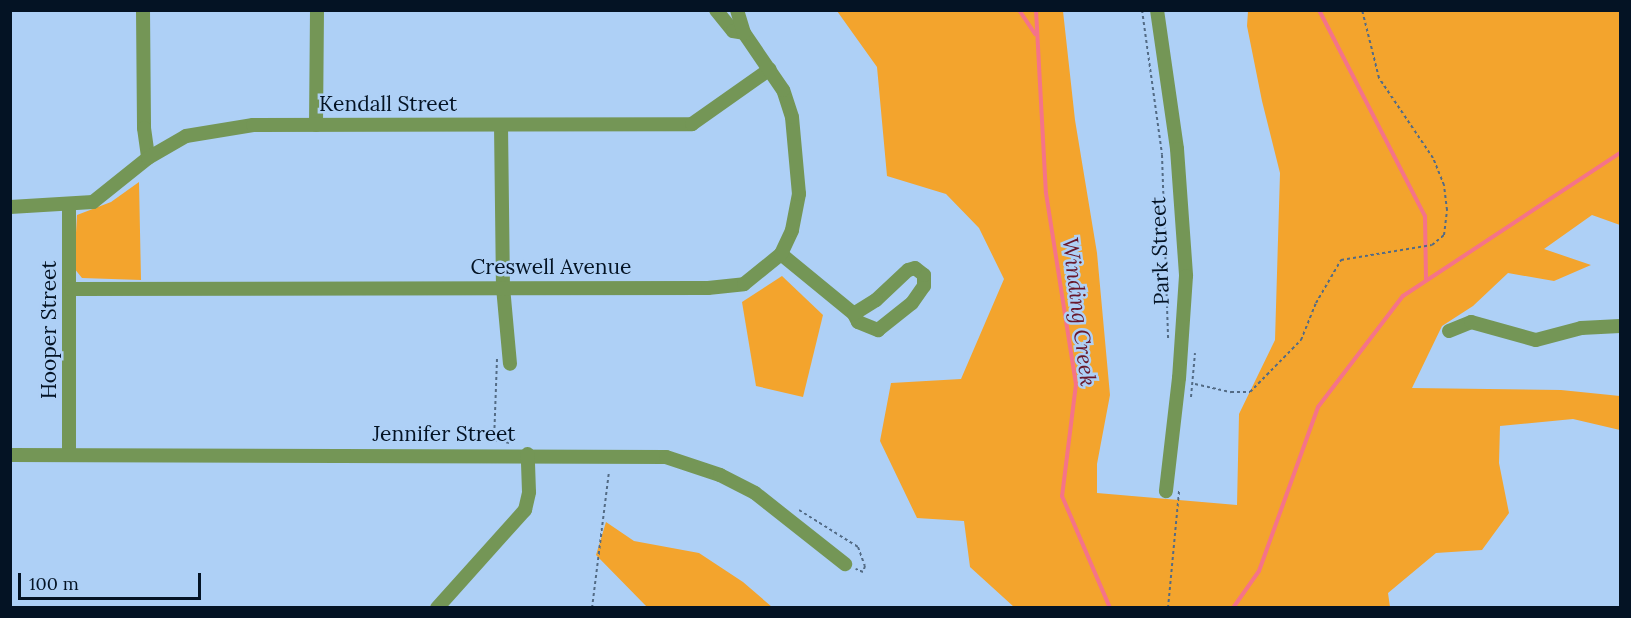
<!DOCTYPE html>
<html>
<head>
<meta charset="utf-8">
<style>
  body { margin:0 }
  #map { position:relative; width:1631px; height:618px; overflow:hidden; background:#aed0f6; font-family:Lora,serif }
  div>[style] { position:absolute }
  .green>* { inset:0; background:#f3a42d }
  .stream>* { height:4px; margin:-2px; padding:0 2px; transform-origin:2px; border-radius:2px; background:#f57389 }
  .path>* { height:2px; margin-top:-1px; transform-origin:0; background:repeating-linear-gradient(90deg,#536b85 0 3px,transparent 0 6px) }
  .minor>* { height:14px; margin:-7px; padding:0 7px; transform-origin:7px; border-radius:7px; background:#749656 }
  span { translate:-50% -50%; white-space:nowrap; text-align:center; line-height:1.15; -webkit-text-stroke:5px #aed0f6; paint-order:stroke }
  .street-label { font-size:21px; color:#041324 }
  .water-label { font-size:22px; color:#69182b; font-style:italic }
  .frame { position:absolute; inset:0; border:12px solid #041324; pointer-events:none }
  .scale { position:absolute; left:18px; top:573px; width:183px; height:27px; box-sizing:border-box; border:3px solid #041324; border-top:0; padding-left:8px; font-size:18px; line-height:21px; white-space:nowrap; color:#041324; -webkit-text-stroke:4px #aed0f6; paint-order:stroke }
</style>
</head>
<body>
<div id="map">
  <div class="green">
    <i style="clip-path:polygon(837px 11px,1063px 11px,1075px 120px,1097px 253px,1110px 395px,1097px 464px,1097px 493px,1237px 505px,1239px 414px,1275px 340px,1280px 173px,1262px 101px,1247px 26px,1248px 11px,1620px 11px,1620px 225px,1592px 215px,1544px 249px,1591px 265px,1554px 281px,1508px 273px,1473px 306px,1442px 326px,1412px 388px,1561px 390px,1620px 396px,1620px 430px,1573px 419px,1500px 426px,1499px 463px,1509px 513px,1482px 550px,1436px 553px,1388px 593px,1390px 607px,1014px 607px,970px 567px,964px 521px,917px 518px,880px 441px,891px 383px,961px 379px,1004px 279px,979px 228px,946px 194px,887px 176px,877px 67px)"></i>
    <i style="clip-path:polygon(139px 182px,141px 280px,82px 278px,74px 268px,77px 215px,111px 202px)"></i>
    <i style="clip-path:polygon(782px 276px,823px 315px,803px 397px,756px 386px,742px 302px)"></i>
    <i style="clip-path:polygon(606px 522px,634px 541px,699px 553px,743px 582px,772px 607px,647px 607px,596px 555px)"></i>
  </div>
  <div class="stream">
    <i style="left:1019px;top:10px;width:29px;rotate:56deg"></i>
    <i style="left:1036px;top:10px;width:183px;rotate:86.9deg"></i>
    <i style="left:1046px;top:193px;width:193px;rotate:81.1deg"></i>
    <i style="left:1076px;top:384px;width:113px;rotate:97.1deg"></i>
    <i style="left:1062px;top:496px;width:122px;rotate:66.8deg"></i>
    <i style="left:1319px;top:10px;width:232px;rotate:62.8deg"></i>
    <i style="left:1425px;top:216px;width:64px;rotate:89.1deg"></i>
    <i style="left:1233px;top:608px;width:45px;rotate:-54.9deg"></i>
    <i style="left:1259px;top:571px;width:174px;rotate:-70.2deg"></i>
    <i style="left:1318px;top:407px;width:140px;rotate:-52.6deg"></i>
    <i style="left:1403px;top:296px;width:260px;rotate:-33.4deg"></i>
  </div>
  <div class="path">
    <i style="left:1142px;top:10px;width:146px;rotate:82.1deg"></i>
    <i style="left:1162px;top:155px;width:184px;rotate:88.1deg"></i>
    <i style="left:497px;top:359px;width:81px;rotate:92.1deg"></i>
    <i style="left:494px;top:440px;width:16px;rotate:11deg"></i>
    <i style="left:1195px;top:384px;width:37px;rotate:13deg"></i>
    <i style="left:1231px;top:392px;width:19px"></i>
    <i style="left:1250px;top:392px;width:73px;rotate:-45.6deg"></i>
    <i style="left:1301px;top:340px;width:40px;rotate:-68deg"></i>
    <i style="left:1316px;top:303px;width:50px;rotate:-59.8deg"></i>
    <i style="left:1341px;top:260px;width:92px;rotate:-9.4deg"></i>
    <i style="left:1432px;top:245px;width:16px;rotate:-40deg"></i>
    <i style="left:1444px;top:235px;width:25px;rotate:-83deg"></i>
    <i style="left:1447px;top:210px;width:25px;rotate:-97deg"></i>
    <i style="left:1444px;top:185px;width:29px;rotate:-112deg"></i>
    <i style="left:1433px;top:158px;width:97px;rotate:-124deg"></i>
    <i style="left:1379px;top:78px;width:70px;rotate:-104deg"></i>
    <i style="left:1191px;top:397px;width:44px;rotate:-84.8deg"></i>
    <i style="left:799px;top:510px;width:70px;rotate:32.1deg"></i>
    <i style="left:858px;top:547px;width:20px;rotate:70deg"></i>
    <i style="left:865px;top:566px;width:6px;rotate:108deg"></i>
    <i style="left:863px;top:572px;width:8px;rotate:-157deg"></i>
    <i style="left:592px;top:608px;width:138px;rotate:-82.9deg"></i>
    <i style="left:1168px;top:608px;width:118px;rotate:-84.6deg"></i>
  </div>
  <div class="minor">
    <i style="left:143px;top:10px;width:118px;rotate:89.5deg"></i>
    <i style="left:144px;top:128px;width:30px;rotate:82deg"></i>
    <i style="left:716px;top:10px;width:27px;rotate:51deg"></i>
    <i style="left:733px;top:31px;width:11px;rotate:10deg"></i>
    <i style="left:1157px;top:10px;width:140px;rotate:81.8deg"></i>
    <i style="left:1177px;top:149px;width:127px;rotate:85.9deg"></i>
    <i style="left:1186px;top:276px;width:102px;rotate:93.9deg"></i>
    <i style="left:1179px;top:378px;width:114px;rotate:96.6deg"></i>
    <i style="left:316px;top:125px;width:115px;rotate:-89.5deg"></i>
    <i style="left:501px;top:125px;width:162px;rotate:89.3deg"></i>
    <i style="left:503px;top:287px;width:77px;rotate:84.8deg"></i>
    <i style="left:69px;top:206px;width:248px;rotate:90deg"></i>
    <i style="left:10px;top:207px;width:83px;rotate:-3.4deg"></i>
    <i style="left:93px;top:202px;width:70px;rotate:-38.7deg"></i>
    <i style="left:148px;top:158px;width:44px;rotate:-30.1deg"></i>
    <i style="left:186px;top:136px;width:68px;rotate:-9.3deg"></i>
    <i style="left:253px;top:125px;width:439px;rotate:-0.1deg"></i>
    <i style="left:692px;top:124px;width:95px;rotate:-35.2deg"></i>
    <i style="left:781px;top:254px;width:94px;rotate:39.4deg"></i>
    <i style="left:854px;top:314px;width:9px;rotate:63deg"></i>
    <i style="left:858px;top:322px;width:22px;rotate:22deg"></i>
    <i style="left:878px;top:330px;width:43px;rotate:-38.5deg"></i>
    <i style="left:912px;top:303px;width:21px;rotate:-55deg"></i>
    <i style="left:924px;top:286px;width:11px;rotate:-90deg"></i>
    <i style="left:924px;top:275px;width:11px;rotate:-142deg"></i>
    <i style="left:915px;top:268px;width:7px;rotate:164deg"></i>
    <i style="left:908px;top:270px;width:44px;rotate:136.8deg"></i>
    <i style="left:876px;top:300px;width:26px;rotate:148deg"></i>
    <i style="left:71px;top:289px;width:637px;rotate:-0.09deg"></i>
    <i style="left:708px;top:288px;width:36px;rotate:-6deg"></i>
    <i style="left:744px;top:284px;width:48px;rotate:-39deg"></i>
    <i style="left:781px;top:254px;width:26px;rotate:-65deg"></i>
    <i style="left:792px;top:230px;width:37px;rotate:-79deg"></i>
    <i style="left:799px;top:194px;width:77px;rotate:-95.2deg"></i>
    <i style="left:792px;top:117px;width:28px;rotate:-108deg"></i>
    <i style="left:783px;top:90px;width:69px;rotate:-124.4deg"></i>
    <i style="left:744px;top:33px;width:24px;rotate:-107deg"></i>
    <i style="left:1449px;top:331px;width:24px;rotate:-22deg"></i>
    <i style="left:1471px;top:322px;width:67px;rotate:15.5deg"></i>
    <i style="left:1536px;top:340px;width:47px;rotate:-14.9deg"></i>
    <i style="left:1581px;top:328px;width:39px;rotate:-3deg"></i>
    <i style="left:10px;top:455px;width:656px;rotate:0.17deg"></i>
    <i style="left:666px;top:457px;width:57px;rotate:18.4deg"></i>
    <i style="left:720px;top:475px;width:39px;rotate:27deg"></i>
    <i style="left:755px;top:493px;width:115px;rotate:38.3deg"></i>
    <i style="left:437px;top:608px;width:132px;rotate:-48.1deg"></i>
    <i style="left:525px;top:510px;width:18px;rotate:-77deg"></i>
    <i style="left:529px;top:492px;width:38px;rotate:-92deg"></i>
  </div>
  <div class="street-label">
    <span style="left:388px;top:104px">Kendall Street</span>
    <span style="left:1160px;top:251px;rotate:-92deg">Park Street</span>
    <span style="left:551px;top:267px">Creswell Avenue</span>
    <span style="left:49px;top:330px;rotate:-90deg">Hooper Street</span>
    <span style="left:444px;top:434px">Jennifer Street</span>
  </div>
  <div class="water-label">
    <span style="left:1079px;top:312px;rotate:83deg">Winding Creek</span>
  </div>
  <div class="frame"></div>
  <div class="scale">100 m</div>
</div>
</body>
</html>
